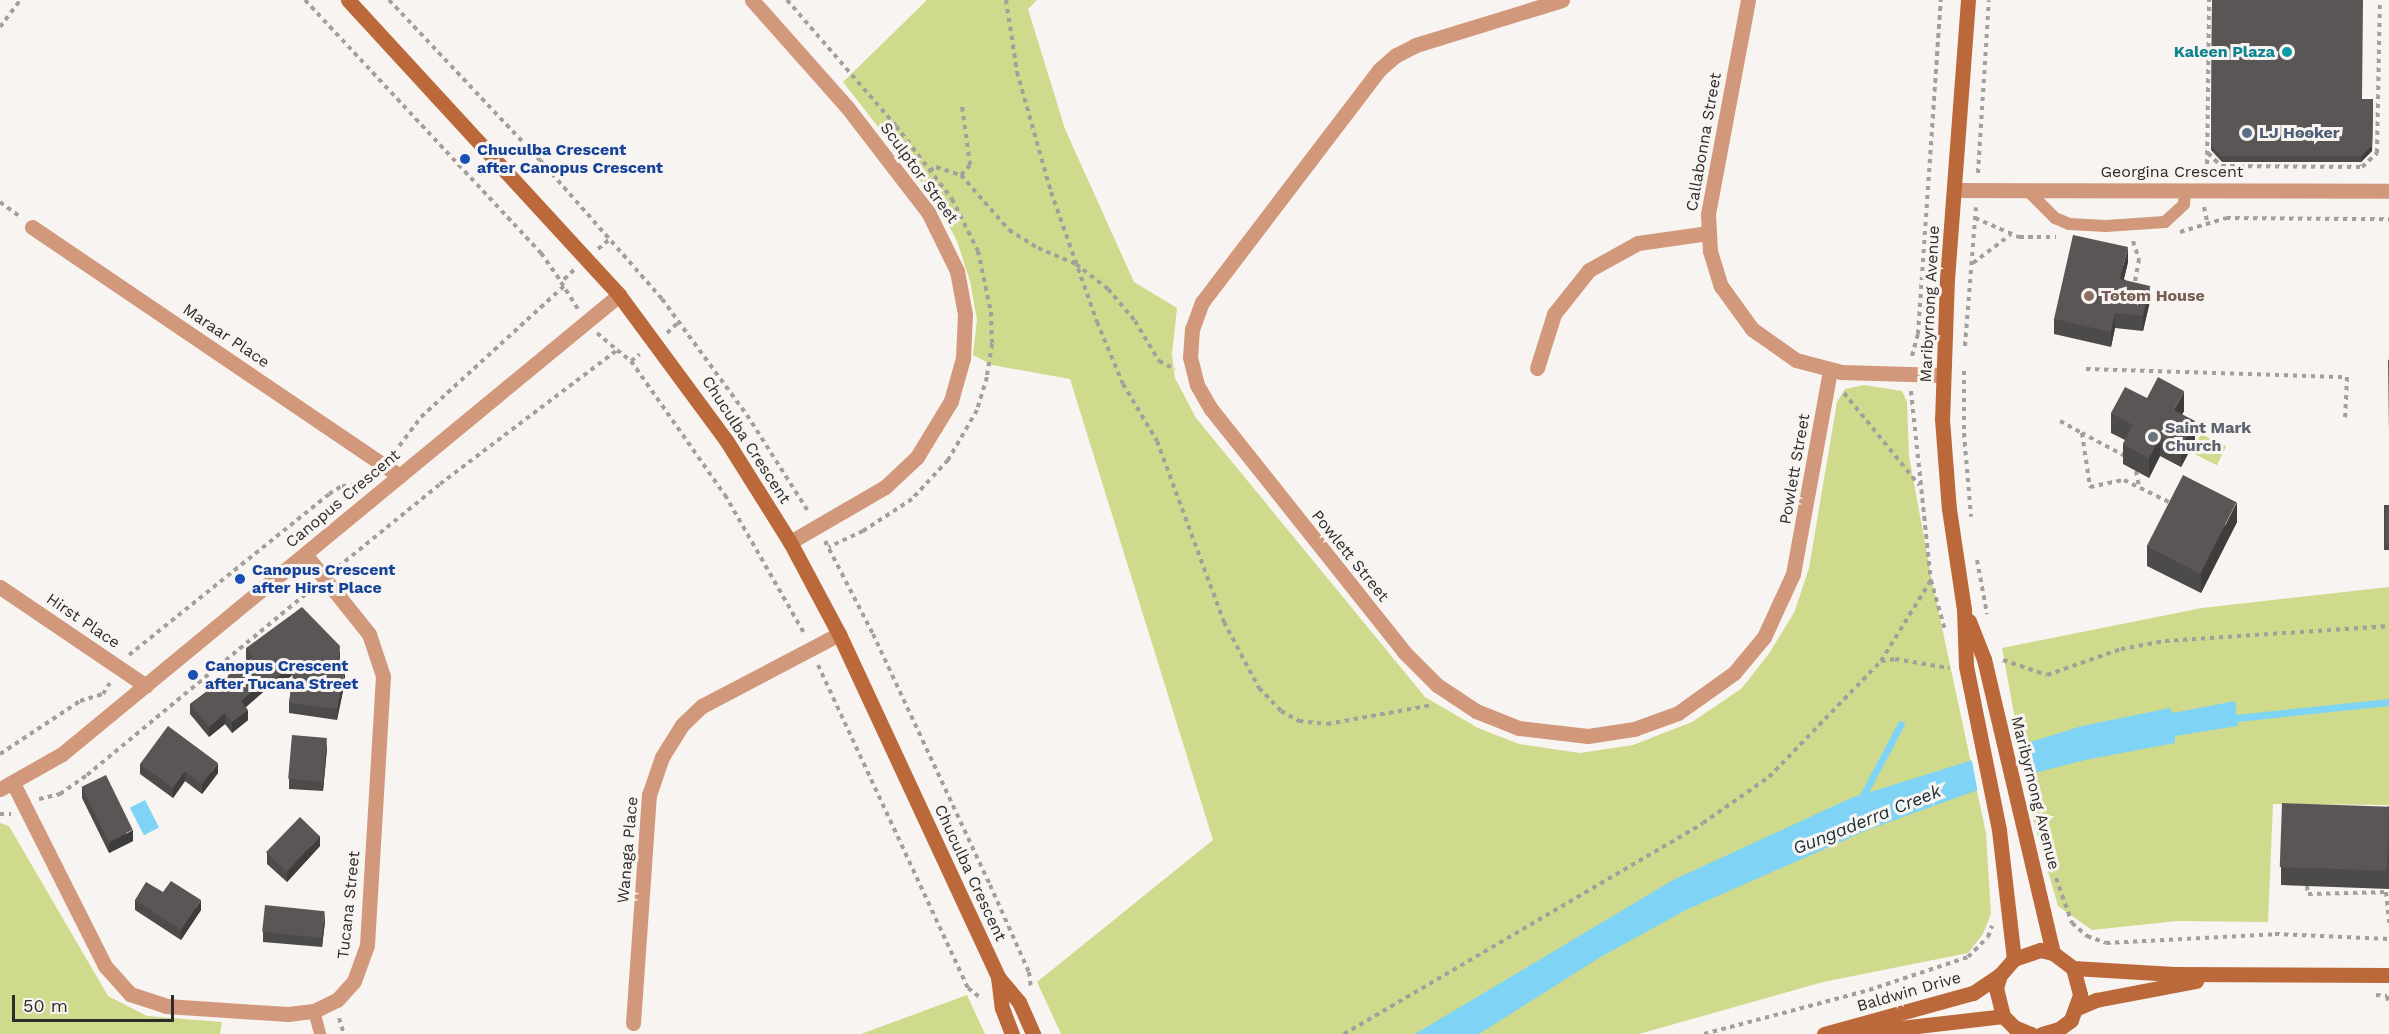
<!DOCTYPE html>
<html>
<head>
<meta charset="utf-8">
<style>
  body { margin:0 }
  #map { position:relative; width:2389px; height:1034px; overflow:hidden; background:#f7f4f1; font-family:"Work Sans",sans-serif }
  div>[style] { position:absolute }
  .green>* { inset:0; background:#cfda8d; transform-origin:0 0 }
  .water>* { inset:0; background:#7fd4f6; transform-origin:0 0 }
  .pier>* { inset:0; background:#f7f4f1 }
  .stream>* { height:7px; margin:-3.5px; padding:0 3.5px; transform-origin:3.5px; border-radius:3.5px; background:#7fd4f6 }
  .path>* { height:4px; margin-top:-2px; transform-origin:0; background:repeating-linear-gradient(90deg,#a2a09d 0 4.5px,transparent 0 9px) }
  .lane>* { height:12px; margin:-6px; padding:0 6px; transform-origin:6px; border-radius:6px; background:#d2987b }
  .street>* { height:15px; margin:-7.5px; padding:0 7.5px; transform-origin:7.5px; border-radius:7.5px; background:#d2987b }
  .secondary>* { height:15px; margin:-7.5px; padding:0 7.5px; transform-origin:7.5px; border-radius:7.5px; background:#bb693b }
  .wall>* { inset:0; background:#4d4a4a; transform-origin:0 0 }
  .shaded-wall>* { inset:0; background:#3f3c3c }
  .building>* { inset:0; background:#5a5656; transform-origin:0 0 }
  .dots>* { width:16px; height:16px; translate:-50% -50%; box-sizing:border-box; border:3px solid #f7f4f1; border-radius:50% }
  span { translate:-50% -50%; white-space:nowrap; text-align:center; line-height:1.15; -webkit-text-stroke:6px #f7f4f1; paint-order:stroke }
  .culture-label { font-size:16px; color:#0d838f; font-weight:700 }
  .right { translate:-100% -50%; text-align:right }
  .service-label { font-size:16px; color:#4e5e75; font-weight:700 }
  .left { translate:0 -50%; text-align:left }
  .street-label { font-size:16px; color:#2d2c2b }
  .transit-label { font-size:16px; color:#164399; font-weight:700 }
  .education-label { font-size:16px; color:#785e54; font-weight:700 }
  .worship-label { font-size:16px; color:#5b616d; font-weight:700 }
  .water-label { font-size:18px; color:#192d35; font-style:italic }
  .scale { position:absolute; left:12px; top:995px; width:162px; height:27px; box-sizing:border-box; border:3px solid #2d2c2b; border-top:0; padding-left:8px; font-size:18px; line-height:21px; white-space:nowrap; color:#2d2c2b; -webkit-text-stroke:4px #f7f4f1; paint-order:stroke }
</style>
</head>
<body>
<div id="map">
  <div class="green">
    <i style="clip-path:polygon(927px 0,1037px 0,1028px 9px,1065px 129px,1134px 282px,1177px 308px,1172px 354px,1175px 378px,1196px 418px,1425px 697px,1478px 728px,1519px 744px,1580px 753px,1633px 745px,1692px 722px,1741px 689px,1768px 655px,1794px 613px,1809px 568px,1837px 402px,1845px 389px,1864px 385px,1902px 391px,1907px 402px,1909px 456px,1931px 576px,1986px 833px,1991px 914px,1983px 934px,1968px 953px,1823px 982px,1639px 1034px,1061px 1034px,1037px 982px,1213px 840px,1070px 379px,992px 365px,973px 355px,977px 320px,970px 281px,957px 241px,935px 200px,843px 82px)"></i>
    <i style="left:2201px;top:434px;width:28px;height:21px;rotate:26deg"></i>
    <i style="clip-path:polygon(2389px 587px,2389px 805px,2273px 804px,2268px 922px,2177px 921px,2092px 930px,2058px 906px,2034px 823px,2002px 648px,2202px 608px)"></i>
    <i style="clip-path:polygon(0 823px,9px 826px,108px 996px,147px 1016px,222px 1022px,220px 1034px,0 1034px)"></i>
    <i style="clip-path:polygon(967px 995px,985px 1034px,861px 1034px)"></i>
  </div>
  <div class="water">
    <i style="clip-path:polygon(2235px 701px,2238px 726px,2175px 736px,2175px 743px,2085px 760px,2000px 782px,1870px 829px,1686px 910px,1599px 958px,1479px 1034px,1415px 1034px,1673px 880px,1851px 798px,2082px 726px,2170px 708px,2173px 713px)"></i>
    <i style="left:145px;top:800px;width:31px;height:17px;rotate:63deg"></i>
  </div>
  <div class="pier">
    <i style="clip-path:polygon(2018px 741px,2025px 779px,1978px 793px,1971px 756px)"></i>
  </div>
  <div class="stream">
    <i style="left:2227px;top:719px;width:163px;rotate:-6deg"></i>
    <i style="left:1860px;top:801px;width:87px;rotate:-62deg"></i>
  </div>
  <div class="path">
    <i style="left:305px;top:0;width:346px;rotate:47deg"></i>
    <i style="left:541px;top:253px;width:35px;rotate:55deg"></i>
    <i style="left:389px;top:0;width:220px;rotate:46.7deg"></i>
    <i style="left:540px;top:160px;width:185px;rotate:48.7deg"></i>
    <i style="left:662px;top:299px;width:144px;rotate:53.8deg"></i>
    <i style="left:747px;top:415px;width:114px;rotate:57.6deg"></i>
    <i style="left:787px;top:0;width:167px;rotate:49.1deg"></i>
    <i style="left:896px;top:126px;width:92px;rotate:52.5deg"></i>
    <i style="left:952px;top:199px;width:58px;rotate:63.4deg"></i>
    <i style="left:978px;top:251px;width:62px;rotate:78deg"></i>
    <i style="left:991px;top:312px;width:32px;rotate:88deg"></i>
    <i style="left:992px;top:344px;width:33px;rotate:99deg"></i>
    <i style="left:987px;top:377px;width:34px;rotate:107deg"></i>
    <i style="left:977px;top:410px;width:58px;rotate:120.1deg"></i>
    <i style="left:948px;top:460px;width:53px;rotate:132.7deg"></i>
    <i style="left:912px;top:499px;width:59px;rotate:146.9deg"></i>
    <i style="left:863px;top:531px;width:38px;rotate:155deg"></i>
    <i style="left:1006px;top:0;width:73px;rotate:81.3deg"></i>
    <i style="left:1017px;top:72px;width:125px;rotate:74.2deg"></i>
    <i style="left:1051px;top:192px;width:138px;rotate:70.5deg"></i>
    <i style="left:1097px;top:322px;width:67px;rotate:67.2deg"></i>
    <i style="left:1123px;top:384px;width:66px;rotate:59.2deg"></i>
    <i style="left:1157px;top:441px;width:193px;rotate:69.7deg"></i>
    <i style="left:1224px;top:622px;width:75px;rotate:62.1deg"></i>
    <i style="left:1259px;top:688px;width:32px;rotate:46deg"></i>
    <i style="left:1281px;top:711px;width:21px;rotate:29deg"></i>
    <i style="left:1299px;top:721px;width:28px;rotate:6deg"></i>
    <i style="left:1327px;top:724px;width:108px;rotate:-10.2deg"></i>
    <i style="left:0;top:27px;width:34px;rotate:-53deg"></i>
    <i style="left:2208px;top:153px;width:18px;rotate:45deg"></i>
    <i style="left:2221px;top:166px;width:141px;rotate:0.4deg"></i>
    <i style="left:2362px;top:167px;width:21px;rotate:-43deg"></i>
    <i style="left:2377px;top:153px;width:153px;rotate:-88.9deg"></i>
    <i style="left:1978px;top:173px;width:173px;rotate:-86.4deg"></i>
    <i style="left:2207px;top:173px;width:173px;rotate:-89.3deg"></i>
    <i style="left:922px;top:175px;width:16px;rotate:-30deg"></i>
    <i style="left:936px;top:167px;width:26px;rotate:18deg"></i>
    <i style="left:961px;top:175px;width:13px;rotate:-48deg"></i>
    <i style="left:970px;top:165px;width:60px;rotate:-97.7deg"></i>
    <i style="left:961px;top:175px;width:73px;rotate:48.9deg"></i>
    <i style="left:1009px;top:230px;width:34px;rotate:32deg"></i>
    <i style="left:1038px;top:248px;width:41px;rotate:22.8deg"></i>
    <i style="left:1076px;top:264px;width:41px;rotate:38deg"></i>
    <i style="left:1108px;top:289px;width:42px;rotate:49.8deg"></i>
    <i style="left:1135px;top:321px;width:47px;rotate:59deg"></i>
    <i style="left:1159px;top:361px;width:18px;rotate:27deg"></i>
    <i style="left:0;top:202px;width:24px;rotate:36deg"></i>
    <i style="left:2204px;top:207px;width:14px;rotate:78deg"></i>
    <i style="left:1975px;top:218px;width:48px;rotate:23.4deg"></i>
    <i style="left:2019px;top:237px;width:37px"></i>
    <i style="left:2180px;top:232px;width:48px;rotate:-16.9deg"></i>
    <i style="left:2226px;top:218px;width:163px;rotate:0.4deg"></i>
    <i style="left:2133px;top:241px;width:19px;rotate:72deg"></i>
    <i style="left:2139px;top:259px;width:27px;rotate:100deg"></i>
    <i style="left:598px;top:249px;width:17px;rotate:-40deg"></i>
    <i style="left:1973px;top:263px;width:46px;rotate:-37.1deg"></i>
    <i style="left:574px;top:270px;width:18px;rotate:137deg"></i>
    <i style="left:561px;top:282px;width:32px;rotate:58deg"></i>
    <i style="left:597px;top:333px;width:26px;rotate:40deg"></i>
    <i style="left:667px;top:333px;width:16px;rotate:-43deg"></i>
    <i style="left:1965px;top:346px;width:139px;rotate:-85.5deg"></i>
    <i style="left:1912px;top:356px;width:23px;rotate:-75deg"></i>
    <i style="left:1918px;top:334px;width:335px;rotate:-86.1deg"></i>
    <i style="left:631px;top:361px;width:164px;rotate:55deg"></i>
    <i style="left:725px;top:495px;width:159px;rotate:60.2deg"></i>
    <i style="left:2086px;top:369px;width:261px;rotate:1.8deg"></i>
    <i style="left:2347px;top:377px;width:43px;rotate:92.7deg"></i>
    <i style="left:1964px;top:371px;width:62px;rotate:90deg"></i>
    <i style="left:1964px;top:433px;width:84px;rotate:85.2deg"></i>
    <i style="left:1911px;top:391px;width:190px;rotate:84deg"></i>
    <i style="left:1931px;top:580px;width:52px;rotate:74.4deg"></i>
    <i style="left:1844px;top:393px;width:119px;rotate:50.8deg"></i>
    <i style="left:2060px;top:421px;width:25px;rotate:29deg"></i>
    <i style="left:394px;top:453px;width:45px;rotate:-53.1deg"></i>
    <i style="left:421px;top:417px;width:194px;rotate:-42.5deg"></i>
    <i style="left:2125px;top:456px;width:49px;rotate:-151.9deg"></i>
    <i style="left:2082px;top:433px;width:55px;rotate:81.6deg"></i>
    <i style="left:2090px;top:487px;width:35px;rotate:-12deg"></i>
    <i style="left:2124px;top:480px;width:52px;rotate:26.1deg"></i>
    <i style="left:2136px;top:471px;width:15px;rotate:79deg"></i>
    <i style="left:825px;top:541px;width:105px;rotate:62.7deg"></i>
    <i style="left:873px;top:634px;width:277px;rotate:65deg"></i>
    <i style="left:990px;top:885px;width:95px;rotate:65.9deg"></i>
    <i style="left:1029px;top:972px;width:16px;rotate:83deg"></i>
    <i style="left:1977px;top:560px;width:55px;rotate:79.5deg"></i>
    <i style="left:338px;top:567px;width:132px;rotate:-39.1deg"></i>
    <i style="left:440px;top:484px;width:222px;rotate:-37.1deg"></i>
    <i style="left:617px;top:350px;width:18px;rotate:38deg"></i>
    <i style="left:631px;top:361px;width:11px;rotate:-38deg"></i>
    <i style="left:129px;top:655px;width:257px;rotate:-38.8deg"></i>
    <i style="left:329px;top:494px;width:15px;rotate:-32deg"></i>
    <i style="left:342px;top:486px;width:14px;rotate:-4deg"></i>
    <i style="left:2003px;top:660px;width:46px;rotate:18.8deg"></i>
    <i style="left:2047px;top:675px;width:78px;rotate:-19.4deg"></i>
    <i style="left:2121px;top:649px;width:45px;rotate:-10.3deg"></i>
    <i style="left:2165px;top:641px;width:225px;rotate:-3.8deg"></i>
    <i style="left:1881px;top:661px;width:95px;rotate:-58.3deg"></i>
    <i style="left:818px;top:665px;width:356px;rotate:65.1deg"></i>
    <i style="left:968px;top:988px;width:18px;rotate:38deg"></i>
    <i style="left:0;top:754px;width:96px;rotate:-33.5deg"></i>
    <i style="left:80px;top:701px;width:24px;rotate:-17deg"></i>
    <i style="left:103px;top:694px;width:13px;rotate:-58deg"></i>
    <i style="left:39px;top:799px;width:22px;rotate:-13deg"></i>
    <i style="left:60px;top:794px;width:33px;rotate:-35deg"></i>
    <i style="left:87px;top:775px;width:292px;rotate:-39.6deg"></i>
    <i style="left:0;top:814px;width:11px"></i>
    <i style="left:2056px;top:878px;width:48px;rotate:70.4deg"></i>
    <i style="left:2072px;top:923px;width:20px;rotate:41deg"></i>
    <i style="left:2087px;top:936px;width:20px;rotate:20deg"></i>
    <i style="left:2106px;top:943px;width:169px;rotate:-3deg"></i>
    <i style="left:2275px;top:934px;width:114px;rotate:2.5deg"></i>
    <i style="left:2307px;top:886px;width:8px;rotate:83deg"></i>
    <i style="left:2308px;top:894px;width:81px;rotate:-1.4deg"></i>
    <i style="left:2386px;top:892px;width:31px;rotate:84deg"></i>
    <i style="left:2376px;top:995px;width:11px;rotate:5deg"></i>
    <i style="left:2387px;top:996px;width:8px;rotate:76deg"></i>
    <i style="left:339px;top:1018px;width:17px;rotate:73deg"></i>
    <i style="left:1344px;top:1034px;width:416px;rotate:-30.4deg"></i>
    <i style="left:1703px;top:823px;width:80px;rotate:-34.9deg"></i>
    <i style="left:1769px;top:777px;width:161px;rotate:-46deg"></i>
    <i style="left:1881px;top:661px;width:14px;rotate:-8deg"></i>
    <i style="left:1895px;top:659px;width:55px;rotate:9.5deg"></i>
    <i style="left:1704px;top:1034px;width:171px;rotate:-14.9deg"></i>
    <i style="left:1869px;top:990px;width:104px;rotate:-18.4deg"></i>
    <i style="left:1968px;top:957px;width:28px;rotate:-45deg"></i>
    <i style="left:1988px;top:937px;width:12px;rotate:-70deg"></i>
  </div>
  <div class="lane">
    <i style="left:2027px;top:190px;width:40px;rotate:45deg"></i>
    <i style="left:2055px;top:218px;width:15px;rotate:23deg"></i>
    <i style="left:2069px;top:224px;width:37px;rotate:3deg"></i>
    <i style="left:2106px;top:226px;width:59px;rotate:-3.9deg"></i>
    <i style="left:2165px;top:222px;width:26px;rotate:-43deg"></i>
    <i style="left:2184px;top:204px;width:14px;rotate:-86deg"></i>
    <i style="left:314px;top:1011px;width:24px;rotate:75deg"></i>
  </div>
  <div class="street">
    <i style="left:752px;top:0;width:143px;rotate:48.4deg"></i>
    <i style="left:847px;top:107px;width:133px;rotate:52.4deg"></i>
    <i style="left:928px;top:212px;width:66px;rotate:63.8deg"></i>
    <i style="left:957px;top:271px;width:44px;rotate:79.5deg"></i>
    <i style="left:965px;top:314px;width:44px;rotate:92.6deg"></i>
    <i style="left:963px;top:358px;width:45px;rotate:105.6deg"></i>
    <i style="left:951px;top:401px;width:66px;rotate:121.3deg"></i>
    <i style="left:917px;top:457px;width:44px;rotate:136.8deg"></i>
    <i style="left:885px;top:487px;width:110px;rotate:149.9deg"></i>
    <i style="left:1562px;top:0;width:153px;rotate:162.9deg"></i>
    <i style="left:1416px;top:45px;width:22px;rotate:153deg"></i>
    <i style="left:1396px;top:55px;width:23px;rotate:139deg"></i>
    <i style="left:1379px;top:70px;width:292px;rotate:127.3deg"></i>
    <i style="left:1202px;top:302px;width:29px;rotate:110deg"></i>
    <i style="left:1192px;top:329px;width:28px;rotate:94deg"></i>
    <i style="left:1190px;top:357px;width:29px;rotate:76deg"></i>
    <i style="left:1197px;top:385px;width:28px;rotate:60deg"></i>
    <i style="left:1211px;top:409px;width:310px;rotate:51.5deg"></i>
    <i style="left:1404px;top:652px;width:47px;rotate:45deg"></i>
    <i style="left:1437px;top:685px;width:47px;rotate:33.7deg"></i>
    <i style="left:1476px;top:711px;width:46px;rotate:21.6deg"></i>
    <i style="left:1519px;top:728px;width:69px;rotate:6.6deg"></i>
    <i style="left:1588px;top:736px;width:47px;rotate:-8.7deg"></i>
    <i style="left:1634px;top:729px;width:47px;rotate:-20deg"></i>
    <i style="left:1678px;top:713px;width:69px;rotate:-35.5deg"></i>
    <i style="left:1734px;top:673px;width:47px;rotate:-50.2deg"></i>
    <i style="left:1764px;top:637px;width:69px;rotate:-65.3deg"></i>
    <i style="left:1793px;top:574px;width:207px;rotate:-79.7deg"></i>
    <i style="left:1748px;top:0;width:218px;rotate:100.6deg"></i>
    <i style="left:1708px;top:214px;width:37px;rotate:87deg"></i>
    <i style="left:1710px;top:251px;width:37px;rotate:73deg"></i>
    <i style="left:1721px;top:286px;width:53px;rotate:54.2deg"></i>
    <i style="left:1752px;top:329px;width:54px;rotate:35.2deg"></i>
    <i style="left:1796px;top:360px;width:47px;rotate:14.9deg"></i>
    <i style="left:1841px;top:372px;width:102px;rotate:1.7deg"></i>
    <i style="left:1955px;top:190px;width:434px;rotate:0.1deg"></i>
    <i style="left:32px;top:227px;width:444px;rotate:34.1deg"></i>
    <i style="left:1537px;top:368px;width:57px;rotate:-72.5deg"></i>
    <i style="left:1554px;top:314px;width:56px;rotate:-51.5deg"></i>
    <i style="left:1589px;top:270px;width:56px;rotate:-28.9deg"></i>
    <i style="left:1638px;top:243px;width:71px;rotate:-8.1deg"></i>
    <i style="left:0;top:587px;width:176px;rotate:34.1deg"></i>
    <i style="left:13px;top:783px;width:205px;rotate:63.3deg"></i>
    <i style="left:105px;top:966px;width:38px;rotate:48deg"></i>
    <i style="left:130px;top:994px;width:38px;rotate:18deg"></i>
    <i style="left:166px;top:1006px;width:122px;rotate:3.8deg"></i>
    <i style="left:288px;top:1014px;width:26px;rotate:-7deg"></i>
    <i style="left:314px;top:1011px;width:25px;rotate:-26deg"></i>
    <i style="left:337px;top:1000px;width:25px;rotate:-48deg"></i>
    <i style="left:354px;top:981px;width:38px;rotate:-70deg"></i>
    <i style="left:367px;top:945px;width:269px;rotate:-86.6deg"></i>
    <i style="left:383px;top:676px;width:44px;rotate:-108.4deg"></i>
    <i style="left:369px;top:634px;width:102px;rotate:-128.7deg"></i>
    <i style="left:0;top:789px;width:71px;rotate:-29.4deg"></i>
    <i style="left:62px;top:754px;width:722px;rotate:-39.49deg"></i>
    <i style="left:633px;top:1023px;width:229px;rotate:-86deg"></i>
    <i style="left:649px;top:795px;width:40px;rotate:-71.1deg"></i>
    <i style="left:662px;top:757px;width:38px;rotate:-58deg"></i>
    <i style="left:682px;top:725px;width:28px;rotate:-44deg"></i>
    <i style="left:702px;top:706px;width:155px;rotate:-27.7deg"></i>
  </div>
  <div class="secondary">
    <i style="left:348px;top:0;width:401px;rotate:47.4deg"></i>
    <i style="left:619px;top:295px;width:180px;rotate:53.6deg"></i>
    <i style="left:726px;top:440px;width:120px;rotate:57.9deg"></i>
    <i style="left:790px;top:542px;width:104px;rotate:62deg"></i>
    <i style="left:839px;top:634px;width:378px;rotate:65.1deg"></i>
    <i style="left:998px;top:977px;width:33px;rotate:50deg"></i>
    <i style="left:1019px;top:1002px;width:35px;rotate:66deg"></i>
    <i style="left:1968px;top:0;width:279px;rotate:94.3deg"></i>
    <i style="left:1947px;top:278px;width:141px;rotate:92deg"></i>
    <i style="left:1942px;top:419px;width:90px;rotate:85.6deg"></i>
    <i style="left:1949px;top:509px;width:101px;rotate:81.5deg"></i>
    <i style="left:1964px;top:609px;width:57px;rotate:88deg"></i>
    <i style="left:1966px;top:666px;width:167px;rotate:78.6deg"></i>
    <i style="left:1999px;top:830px;width:130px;rotate:83.4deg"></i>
    <i style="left:1969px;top:621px;width:41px;rotate:68.5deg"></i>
    <i style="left:1984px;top:659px;width:302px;rotate:76.8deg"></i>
    <i style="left:2073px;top:968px;width:101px;rotate:3.4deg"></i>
    <i style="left:2174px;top:974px;width:215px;rotate:0.3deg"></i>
    <i style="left:998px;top:977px;width:31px;rotate:83deg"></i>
    <i style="left:1002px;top:1008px;width:28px;rotate:69deg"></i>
    <i style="left:2077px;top:1008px;width:21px;rotate:-23deg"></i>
    <i style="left:2096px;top:1000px;width:102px;rotate:-10.8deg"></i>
    <i style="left:1857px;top:1033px;width:147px;rotate:-6.6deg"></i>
    <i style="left:1824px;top:1034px;width:155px;rotate:-15.4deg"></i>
    <i style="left:1973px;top:993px;width:32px;rotate:-34deg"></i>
    <i style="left:2031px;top:1034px;width:18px;rotate:-158deg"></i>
    <i style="left:2014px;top:1027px;width:16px;rotate:-135deg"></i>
    <i style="left:2003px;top:1016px;width:29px;rotate:-104deg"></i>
    <i style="left:1996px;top:988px;width:14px;rotate:-73deg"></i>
    <i style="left:2000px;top:975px;width:21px;rotate:-49deg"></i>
    <i style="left:2014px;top:959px;width:28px;rotate:-19deg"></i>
    <i style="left:2040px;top:950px;width:13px;rotate:13deg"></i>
    <i style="left:2053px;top:953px;width:25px;rotate:37deg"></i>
    <i style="left:2073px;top:968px;width:28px;rotate:75deg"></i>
    <i style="left:2080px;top:995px;width:27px;rotate:110deg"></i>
    <i style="left:2071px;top:1020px;width:15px;rotate:143deg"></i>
    <i style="left:2059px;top:1029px;width:18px;rotate:164deg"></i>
  </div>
  <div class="wall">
    <i style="clip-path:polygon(2212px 0,2362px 99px,2373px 104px,2372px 151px,2361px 162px,2222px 162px,2211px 150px)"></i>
    <i style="clip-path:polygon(2128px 262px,2124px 279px,2150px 301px,2143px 331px,2115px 328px,2111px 347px,2054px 334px,2054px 319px)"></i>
    <i style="clip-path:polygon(2147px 398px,2184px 411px,2182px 414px,2195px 441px,2181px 467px,2160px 456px,2149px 478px,2123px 464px,2123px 444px,2125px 440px,2111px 433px,2111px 413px)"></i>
    <i style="left:2389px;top:505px;width:45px;height:5px;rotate:90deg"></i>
    <i style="clip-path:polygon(2237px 522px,2201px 593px,2147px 566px,2147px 546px)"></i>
    <i style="clip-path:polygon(246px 648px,340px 656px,338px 670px,345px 681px,337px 720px,289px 713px,289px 703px,293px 674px,273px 691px,269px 687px,246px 707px,248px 720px,232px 733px,225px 724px,209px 737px,190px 714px,190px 704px,247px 661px,246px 659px)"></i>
    <i style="clip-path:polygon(327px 748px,323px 791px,289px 789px,289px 779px)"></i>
    <i style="clip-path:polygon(140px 764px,218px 773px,202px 794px,185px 781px,173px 798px,140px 774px)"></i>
    <i style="clip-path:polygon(82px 787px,133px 841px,109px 853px,82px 798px)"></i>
    <i style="clip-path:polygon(2389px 806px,2389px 889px,2281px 885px,2281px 867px)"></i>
    <i style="clip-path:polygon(320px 846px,287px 882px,267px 864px,267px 853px)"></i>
    <i style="clip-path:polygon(163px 892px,201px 910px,181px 940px,135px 910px,135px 900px)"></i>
    <i style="clip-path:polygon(325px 921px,322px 947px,263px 942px,263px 932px)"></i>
  </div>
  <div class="shaded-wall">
    <i style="clip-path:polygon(2373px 99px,2372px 151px,2361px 162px,2361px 156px)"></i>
    <i style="clip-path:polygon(2128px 247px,2128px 262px,2120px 294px,2120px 279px)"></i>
    <i style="clip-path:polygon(2150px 286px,2150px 301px,2143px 331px,2143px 316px)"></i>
    <i style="clip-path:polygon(2115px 313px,2115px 328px,2111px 347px,2111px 332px)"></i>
    <i style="clip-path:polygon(2184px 391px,2184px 411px,2174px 430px,2174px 410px)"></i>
    <i style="clip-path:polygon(2195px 421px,2195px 441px,2181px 467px,2181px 448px)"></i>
    <i style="clip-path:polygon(2160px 437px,2160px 456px,2149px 478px,2149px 458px)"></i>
    <i style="clip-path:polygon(2237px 502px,2237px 522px,2201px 593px,2201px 573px)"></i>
    <i style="clip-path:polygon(340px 646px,340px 656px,337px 680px,337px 669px)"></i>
    <i style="clip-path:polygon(295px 662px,295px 673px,273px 691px,273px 681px)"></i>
    <i style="clip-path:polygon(345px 671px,345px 681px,337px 720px,337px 709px)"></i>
    <i style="clip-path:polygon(269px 677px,269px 687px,241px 711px,241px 701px)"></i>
    <i style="clip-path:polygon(248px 710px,248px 720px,232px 733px,232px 722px)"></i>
    <i style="clip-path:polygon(225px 713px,225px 724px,209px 737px,209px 727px)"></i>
    <i style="clip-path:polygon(327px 738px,327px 748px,323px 791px,323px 781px)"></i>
    <i style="clip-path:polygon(218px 763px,218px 773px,202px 794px,202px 784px)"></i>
    <i style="clip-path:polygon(185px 771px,185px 781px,173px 798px,173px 788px)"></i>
    <i style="clip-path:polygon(133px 830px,133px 841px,109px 853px,109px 843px)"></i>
    <i style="clip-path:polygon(320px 836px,320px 846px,287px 882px,287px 872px)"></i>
    <i style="clip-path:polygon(201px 900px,201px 910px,181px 940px,181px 930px)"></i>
    <i style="clip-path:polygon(325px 911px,325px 921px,322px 947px,322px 937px)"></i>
  </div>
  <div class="building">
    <i style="clip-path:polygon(2212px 0,2363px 0,2362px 99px,2373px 99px,2372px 146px,2361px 156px,2222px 156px,2211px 145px)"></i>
    <i style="clip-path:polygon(2073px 235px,2128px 247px,2120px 279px,2150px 286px,2143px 316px,2115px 313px,2111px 332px,2054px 319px)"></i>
    <i style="clip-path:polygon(2389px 359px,2389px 433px,2388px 361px)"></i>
    <i style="clip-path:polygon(2158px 377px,2184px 391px,2174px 410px,2195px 421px,2181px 448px,2160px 437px,2149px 458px,2123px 444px,2133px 425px,2111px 413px,2125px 387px,2147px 398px)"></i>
    <i style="left:2183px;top:475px;width:60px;height:80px;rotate:27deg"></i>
    <i style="clip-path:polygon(2389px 505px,2389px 545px,2386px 543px,2386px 509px)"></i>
    <i style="clip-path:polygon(302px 607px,340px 646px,337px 669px,345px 671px,337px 709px,289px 703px,295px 662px,273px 681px,269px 677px,241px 701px,248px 710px,232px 722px,225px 713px,209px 727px,190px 704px,253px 657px,246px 648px)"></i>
    <i style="clip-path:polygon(168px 726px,218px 763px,202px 784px,185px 771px,173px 788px,140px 764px)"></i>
    <i style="left:292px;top:735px;width:35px;height:44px;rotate:5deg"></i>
    <i style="left:106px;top:775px;width:61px;height:27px;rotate:64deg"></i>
    <i style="left:2282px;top:803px;width:107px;height:64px;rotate:2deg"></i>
    <i style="left:300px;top:817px;width:28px;height:49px;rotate:44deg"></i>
    <i style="clip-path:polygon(171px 881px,201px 900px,181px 930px,135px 900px,146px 882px,163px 892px)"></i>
    <i style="left:265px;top:905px;width:60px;height:27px;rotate:6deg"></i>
  </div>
  <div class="dots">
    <i style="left:2287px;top:52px;background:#0f9aa8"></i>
    <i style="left:2247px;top:133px;background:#5c6f8a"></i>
    <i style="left:465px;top:159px;background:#1a4fb4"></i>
    <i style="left:2089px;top:296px;background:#8d6e63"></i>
    <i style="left:2153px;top:437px;background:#6b7280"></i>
    <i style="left:240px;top:579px;background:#1a4fb4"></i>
    <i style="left:193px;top:675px;background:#1a4fb4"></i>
  </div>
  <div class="culture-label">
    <span class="right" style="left:2275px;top:52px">Kaleen Plaza</span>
  </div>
  <div class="service-label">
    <span class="left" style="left:2259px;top:133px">LJ Hooker</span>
  </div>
  <div class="street-label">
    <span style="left:1704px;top:142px;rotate:-80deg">Callabonna Street</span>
    <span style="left:2172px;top:172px">Georgina Crescent</span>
    <span style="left:919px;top:173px;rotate:54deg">Sculptor Street</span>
    <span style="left:1930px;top:304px;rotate:-87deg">Maribyrnong Avenue</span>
    <span style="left:226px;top:336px;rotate:34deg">Maraar Place</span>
    <span style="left:746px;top:440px;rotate:57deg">Chuculba Crescent</span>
    <span style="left:1795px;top:469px;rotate:-80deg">Powlett Street</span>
    <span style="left:343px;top:499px;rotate:-40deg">Canopus Crescent</span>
    <span style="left:1350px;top:556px;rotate:51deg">Powlett Street</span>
    <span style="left:83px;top:621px;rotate:34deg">Hirst Place</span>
    <span style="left:2035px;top:793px;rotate:76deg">Maribyrnong Avenue</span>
    <span style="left:628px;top:850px;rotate:-85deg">Wanaga Place</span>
    <span style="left:970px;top:873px;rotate:65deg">Chuculba Crescent</span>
    <span style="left:349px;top:905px;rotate:-84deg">Tucana Street</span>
    <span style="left:1909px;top:992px;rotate:-16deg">Baldwin Drive</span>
  </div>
  <div class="transit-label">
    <span class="left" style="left:477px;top:159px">Chuculba Crescent<br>after Canopus Crescent</span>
    <span class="left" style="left:252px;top:579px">Canopus Crescent<br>after Hirst Place</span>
    <span class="left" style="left:205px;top:675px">Canopus Crescent<br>after Tucana Street</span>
  </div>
  <div class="education-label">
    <span class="left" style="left:2101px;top:296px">Totom House</span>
  </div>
  <div class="worship-label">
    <span class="left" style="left:2165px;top:437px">Saint Mark<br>Church</span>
  </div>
  <div class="water-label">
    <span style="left:1867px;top:820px;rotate:-22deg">Gungaderra Creek</span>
  </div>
  <div class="scale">50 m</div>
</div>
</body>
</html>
